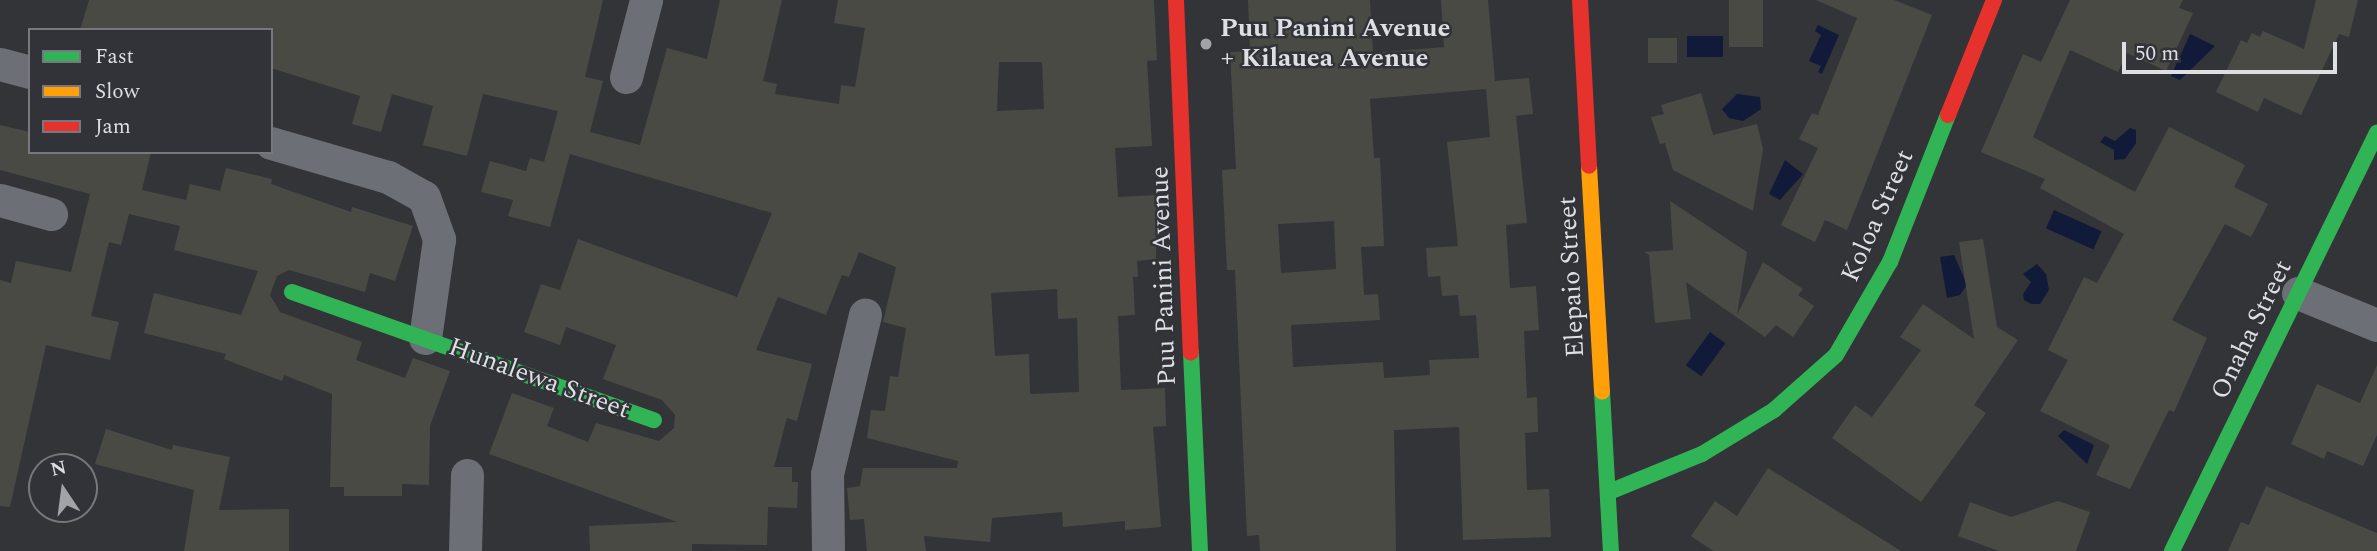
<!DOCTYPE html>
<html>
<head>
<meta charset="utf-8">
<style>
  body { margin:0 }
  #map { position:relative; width:2377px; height:551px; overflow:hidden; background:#333437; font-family:Spectral,serif }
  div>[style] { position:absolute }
  .water>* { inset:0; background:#111a39; transform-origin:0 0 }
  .building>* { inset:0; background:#4a4a45; transform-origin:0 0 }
  .street>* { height:33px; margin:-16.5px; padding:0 16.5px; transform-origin:16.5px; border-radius:16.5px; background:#6c6f75 }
  .fast>* { height:16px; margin:-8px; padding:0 8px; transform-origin:8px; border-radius:8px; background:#30b455 }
  .slow>* { height:16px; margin:-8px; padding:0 8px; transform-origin:8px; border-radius:8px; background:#ff9f0a }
  .jam>* { height:16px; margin:-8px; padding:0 8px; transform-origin:8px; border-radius:8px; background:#e5322d }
  .dots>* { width:19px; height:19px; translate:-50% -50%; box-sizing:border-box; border:4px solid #313339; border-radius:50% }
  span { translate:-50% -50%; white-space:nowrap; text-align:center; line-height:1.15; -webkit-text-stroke:5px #313339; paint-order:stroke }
  .poi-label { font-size:26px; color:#dedfe3; font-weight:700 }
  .left { translate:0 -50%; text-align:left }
  .street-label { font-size:26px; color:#dedfe3 }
  .legend { position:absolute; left:28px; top:28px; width:245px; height:126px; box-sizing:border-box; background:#313339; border:2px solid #76787d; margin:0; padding:9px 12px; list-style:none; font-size:21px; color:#dedfe3 }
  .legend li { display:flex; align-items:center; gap:14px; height:35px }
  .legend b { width:35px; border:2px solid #76787d }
  .north { position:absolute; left:28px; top:453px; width:70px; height:70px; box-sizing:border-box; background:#313339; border:2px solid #76787d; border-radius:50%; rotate:347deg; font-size:19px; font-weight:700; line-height:28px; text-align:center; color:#dedfe3 }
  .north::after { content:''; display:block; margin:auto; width:24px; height:32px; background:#a2a3a7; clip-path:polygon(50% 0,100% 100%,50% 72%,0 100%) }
  .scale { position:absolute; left:2122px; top:42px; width:215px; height:32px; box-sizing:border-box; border:4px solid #dedfe3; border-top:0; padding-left:9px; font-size:21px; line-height:24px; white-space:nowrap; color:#dedfe3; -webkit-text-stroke:5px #313339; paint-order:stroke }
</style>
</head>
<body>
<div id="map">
  <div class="water">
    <i style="clip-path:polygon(1818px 25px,1839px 35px,1822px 74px,1818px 72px,1821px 66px,1809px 61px,1821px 35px,1815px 31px)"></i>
    <i style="clip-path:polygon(2190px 34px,2215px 46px,2180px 80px,2171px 76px)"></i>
    <i style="left:1687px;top:36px;width:36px;height:21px"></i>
    <i style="clip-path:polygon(1737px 94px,1760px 97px,1761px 109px,1743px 121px,1729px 118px,1722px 109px)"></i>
    <i style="clip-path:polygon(2130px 128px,2136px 130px,2136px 143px,2125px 159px,2114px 160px,2114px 150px,2100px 142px,2105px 136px,2115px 141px)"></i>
    <i style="clip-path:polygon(1785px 160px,1803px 174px,1780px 200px,1769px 194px)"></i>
    <i style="left:2054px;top:210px;width:52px;height:20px;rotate:24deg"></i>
    <i style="clip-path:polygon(1954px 255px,1967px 285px,1960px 295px,1947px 298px,1940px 257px)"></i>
    <i style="clip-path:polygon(2037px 264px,2046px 274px,2049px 290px,2040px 304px,2031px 304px,2024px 300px,2023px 294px,2031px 282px,2023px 274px)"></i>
    <i style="left:1710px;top:332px;width:19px;height:41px;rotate:36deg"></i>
    <i style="clip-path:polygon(2064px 430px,2094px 445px,2087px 464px,2058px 436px)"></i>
  </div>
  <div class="building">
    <i style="clip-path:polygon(evenodd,89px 0,603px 0,585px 77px,603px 81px,590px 132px,640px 145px,667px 48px,707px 59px,720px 0,782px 0,763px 81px,777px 84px,775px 94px,839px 104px,841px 85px,855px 87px,865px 28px,834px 23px,838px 0,1154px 0,1157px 60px,1147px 61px,1152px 146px,1115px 148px,1118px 197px,1157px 195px,1156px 259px,1137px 261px,1138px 277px,1133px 277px,1135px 315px,1118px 316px,1121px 390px,1165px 388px,1166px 426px,1153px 427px,1161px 527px,1125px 530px,1125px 521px,1063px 527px,1062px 512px,992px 518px,990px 542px,924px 536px,926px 551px,867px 551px,864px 519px,850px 520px,847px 488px,860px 486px,863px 468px,957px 468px,958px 461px,867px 438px,871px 410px,885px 411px,890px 376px,898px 377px,906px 328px,883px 322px,896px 267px,859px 252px,849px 277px,842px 275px,826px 315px,778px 297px,756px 350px,812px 364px,797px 421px,787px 418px,774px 467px,792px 467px,792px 482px,798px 482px,797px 508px,768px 507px,767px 545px,692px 544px,692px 551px,590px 551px,589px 526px,677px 522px,489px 454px,512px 393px,554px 408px,547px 426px,588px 442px,596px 423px,659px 441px,674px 428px,675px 415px,662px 400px,603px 379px,616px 345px,566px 327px,560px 345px,524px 332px,541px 284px,560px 290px,578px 239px,737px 297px,772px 213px,570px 154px,550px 227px,508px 216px,513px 200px,481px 192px,490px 161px,526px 171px,530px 158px,544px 162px,558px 111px,483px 94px,467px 156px,423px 145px,433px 106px,392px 94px,381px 132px,352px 124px,360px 96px,271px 68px,271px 30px,80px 30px,89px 0,999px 62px,1042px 62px,1044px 109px,997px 111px,999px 62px,89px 0,1057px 289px,1058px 319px,1077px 318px,1079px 392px,1030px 394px,1029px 354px,995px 356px,991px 293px,1057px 289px)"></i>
    <i style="clip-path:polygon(evenodd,1248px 0,1370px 0,1373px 53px,1444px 47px,1441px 0,1488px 0,1495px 81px,1529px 78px,1533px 114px,1516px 116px,1527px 223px,1506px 225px,1510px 288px,1536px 286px,1539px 330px,1524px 331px,1527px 398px,1537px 397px,1538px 432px,1525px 433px,1527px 490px,1549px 489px,1551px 537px,1463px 540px,1459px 427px,1394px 430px,1396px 551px,1260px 551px,1259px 535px,1247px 536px,1235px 270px,1227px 270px,1222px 170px,1236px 169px,1230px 52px,1250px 51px,1248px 0,1486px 89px,1490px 137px,1447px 142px,1458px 246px,1426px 248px,1428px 277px,1440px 276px,1442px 296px,1458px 295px,1460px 316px,1476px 315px,1479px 358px,1429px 360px,1430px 375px,1384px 378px,1383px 362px,1293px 367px,1291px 325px,1380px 320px,1378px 294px,1364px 295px,1361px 247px,1384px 246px,1380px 158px,1374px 158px,1370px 99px,1486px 89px,1248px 0,1334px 221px,1336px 269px,1281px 273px,1278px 224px,1334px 221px)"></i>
    <i style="left:1729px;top:0;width:34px;height:47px"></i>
    <i style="clip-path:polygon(1816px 0,1894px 0,1932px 15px,1847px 230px,1825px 220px,1815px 242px,1781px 225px,1818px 148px,1799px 139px,1812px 113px,1818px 115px,1857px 18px)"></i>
    <i style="clip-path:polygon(2070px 0,2183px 0,2179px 8px,2193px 13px,2166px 71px,2127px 53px,2118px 72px,2070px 50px,2033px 137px,2135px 192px,2169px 127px,2245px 165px,2234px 187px,2268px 204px,2251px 237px,2225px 224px,2172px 320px,2207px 338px,2174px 412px,2169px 410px,2130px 489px,2096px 475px,2110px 445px,2040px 411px,2068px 360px,2048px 350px,2084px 277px,2097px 283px,2124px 234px,2040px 188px,2045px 179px,1981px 152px,2023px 54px,2041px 62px)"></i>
    <i style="clip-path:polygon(2316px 0,2358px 0,2349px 37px,2339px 34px,2301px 115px,2264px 98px,2258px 112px,2216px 92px,2241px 40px,2247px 43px,2252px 33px,2260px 37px,2263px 31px,2304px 49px)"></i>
    <i style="left:1677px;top:38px;width:25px;height:29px;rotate:90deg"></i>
    <i style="clip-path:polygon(1701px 93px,1713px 135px,1757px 124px,1763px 149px,1753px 211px,1673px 170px,1665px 143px,1660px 144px,1651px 117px,1664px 114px,1661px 105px)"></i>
    <i style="clip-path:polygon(0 125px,30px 132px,30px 152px,151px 152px,142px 190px,186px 200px,190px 184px,220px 191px,226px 168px,272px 179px,271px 184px,351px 212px,352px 207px,413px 226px,395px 281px,370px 273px,365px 292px,289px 270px,277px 276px,270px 295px,280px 312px,362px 342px,356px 360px,405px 378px,413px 358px,450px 371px,430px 426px,429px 485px,402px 484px,402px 496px,344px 496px,344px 487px,330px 487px,332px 394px,284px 375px,282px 381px,224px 359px,226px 354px,144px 333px,154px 293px,241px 315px,258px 271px,174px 250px,180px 226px,129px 214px,121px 245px,109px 242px,91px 316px,119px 322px,110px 360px,46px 345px,10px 507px,0 506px,0 280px,11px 283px,16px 261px,71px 272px,90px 194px,0 170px)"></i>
    <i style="clip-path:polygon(1670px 201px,1747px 252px,1737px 315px,1763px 262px,1803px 289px,1798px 295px,1814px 306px,1793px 337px,1776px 325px,1765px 337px,1686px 282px,1691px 319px,1655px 323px,1649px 255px,1644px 252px,1673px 250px)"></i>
    <i style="clip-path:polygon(1983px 239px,1997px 327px,2018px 340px,1974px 405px,1986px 413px,1921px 502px,1832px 438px,1855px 405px,1872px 417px,1921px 350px,1900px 337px,1923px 304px,1974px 339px,1959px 242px)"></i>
    <i style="clip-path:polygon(2377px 365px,2377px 435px,2363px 466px,2327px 451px,2324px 459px,2291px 444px,2317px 384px,2360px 403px)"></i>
    <i style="clip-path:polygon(106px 429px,172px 450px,173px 445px,230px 457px,219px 510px,289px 509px,289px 551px,184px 551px,194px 490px,95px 464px)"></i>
    <i style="clip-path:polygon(1768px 468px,1797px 486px,1901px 551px,1713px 551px,1691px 536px,1715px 501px,1737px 516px)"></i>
    <i style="clip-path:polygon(2266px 486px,2377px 533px,2377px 551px,2228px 551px,2241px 522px,2249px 525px)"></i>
    <i style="clip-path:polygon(2058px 501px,2090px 512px,2076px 551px,1999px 551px,1958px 536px,1970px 502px,2011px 517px)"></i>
  </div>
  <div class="street">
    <i style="left:0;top:64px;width:31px;rotate:15deg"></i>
    <i style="left:626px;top:77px;width:80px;rotate:-75.4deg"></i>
    <i style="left:271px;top:143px;width:122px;rotate:16.2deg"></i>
    <i style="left:388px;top:177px;width:41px;rotate:29.1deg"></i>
    <i style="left:424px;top:197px;width:45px;rotate:70.3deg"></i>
    <i style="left:439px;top:239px;width:100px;rotate:98deg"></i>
    <i style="left:0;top:200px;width:53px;rotate:15.4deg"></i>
    <i style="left:2298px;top:293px;width:85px;rotate:22.1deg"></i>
    <i style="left:465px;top:551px;width:76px;rotate:-88.5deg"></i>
    <i style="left:828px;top:551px;width:77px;rotate:-90.7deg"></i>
    <i style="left:827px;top:474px;width:164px;rotate:-76.6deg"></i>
  </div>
  <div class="fast">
    <i style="left:292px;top:292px;width:384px;rotate:19.5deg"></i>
    <i style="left:1191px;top:353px;width:198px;rotate:87.4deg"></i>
    <i style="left:1602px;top:392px;width:159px;rotate:86.8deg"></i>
    <i style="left:1609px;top:492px;width:100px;rotate:-22.2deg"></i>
    <i style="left:1702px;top:454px;width:84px;rotate:-31.4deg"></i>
    <i style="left:1774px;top:410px;width:83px;rotate:-41.6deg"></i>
    <i style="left:1836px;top:355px;width:108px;rotate:-59.9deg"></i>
    <i style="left:1890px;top:262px;width:158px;rotate:-68.5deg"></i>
    <i style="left:2172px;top:551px;width:466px;rotate:-63.9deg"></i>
  </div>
  <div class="slow">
    <i style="left:1589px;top:166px;width:226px;rotate:86.7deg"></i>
  </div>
  <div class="jam">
    <i style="left:1176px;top:0;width:353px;rotate:87.6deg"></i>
    <i style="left:1580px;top:0;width:166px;rotate:86.9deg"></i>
    <i style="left:1948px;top:115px;width:124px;rotate:-68.2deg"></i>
  </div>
  <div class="dots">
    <i style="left:1206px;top:44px;background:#a2a3a7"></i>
  </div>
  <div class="poi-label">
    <span class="left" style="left:1220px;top:44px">Puu Panini Avenue<br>+ Kilauea Avenue</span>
  </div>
  <div class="street-label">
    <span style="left:1878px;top:216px;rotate:-66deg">Koloa Street</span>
    <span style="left:1164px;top:276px;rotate:-92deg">Puu Panini Avenue</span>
    <span style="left:1572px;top:277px;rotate:-93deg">Elepaio Street</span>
    <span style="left:2252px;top:330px;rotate:-64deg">Onaha Street</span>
    <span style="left:539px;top:379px;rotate:20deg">Hunalewa Street</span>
  </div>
  <ul class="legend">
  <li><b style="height:9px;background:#30b455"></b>Fast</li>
  <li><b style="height:9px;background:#ff9f0a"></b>Slow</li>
  <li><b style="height:9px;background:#e5322d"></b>Jam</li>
  </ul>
  <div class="north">N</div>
  <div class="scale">50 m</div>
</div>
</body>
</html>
